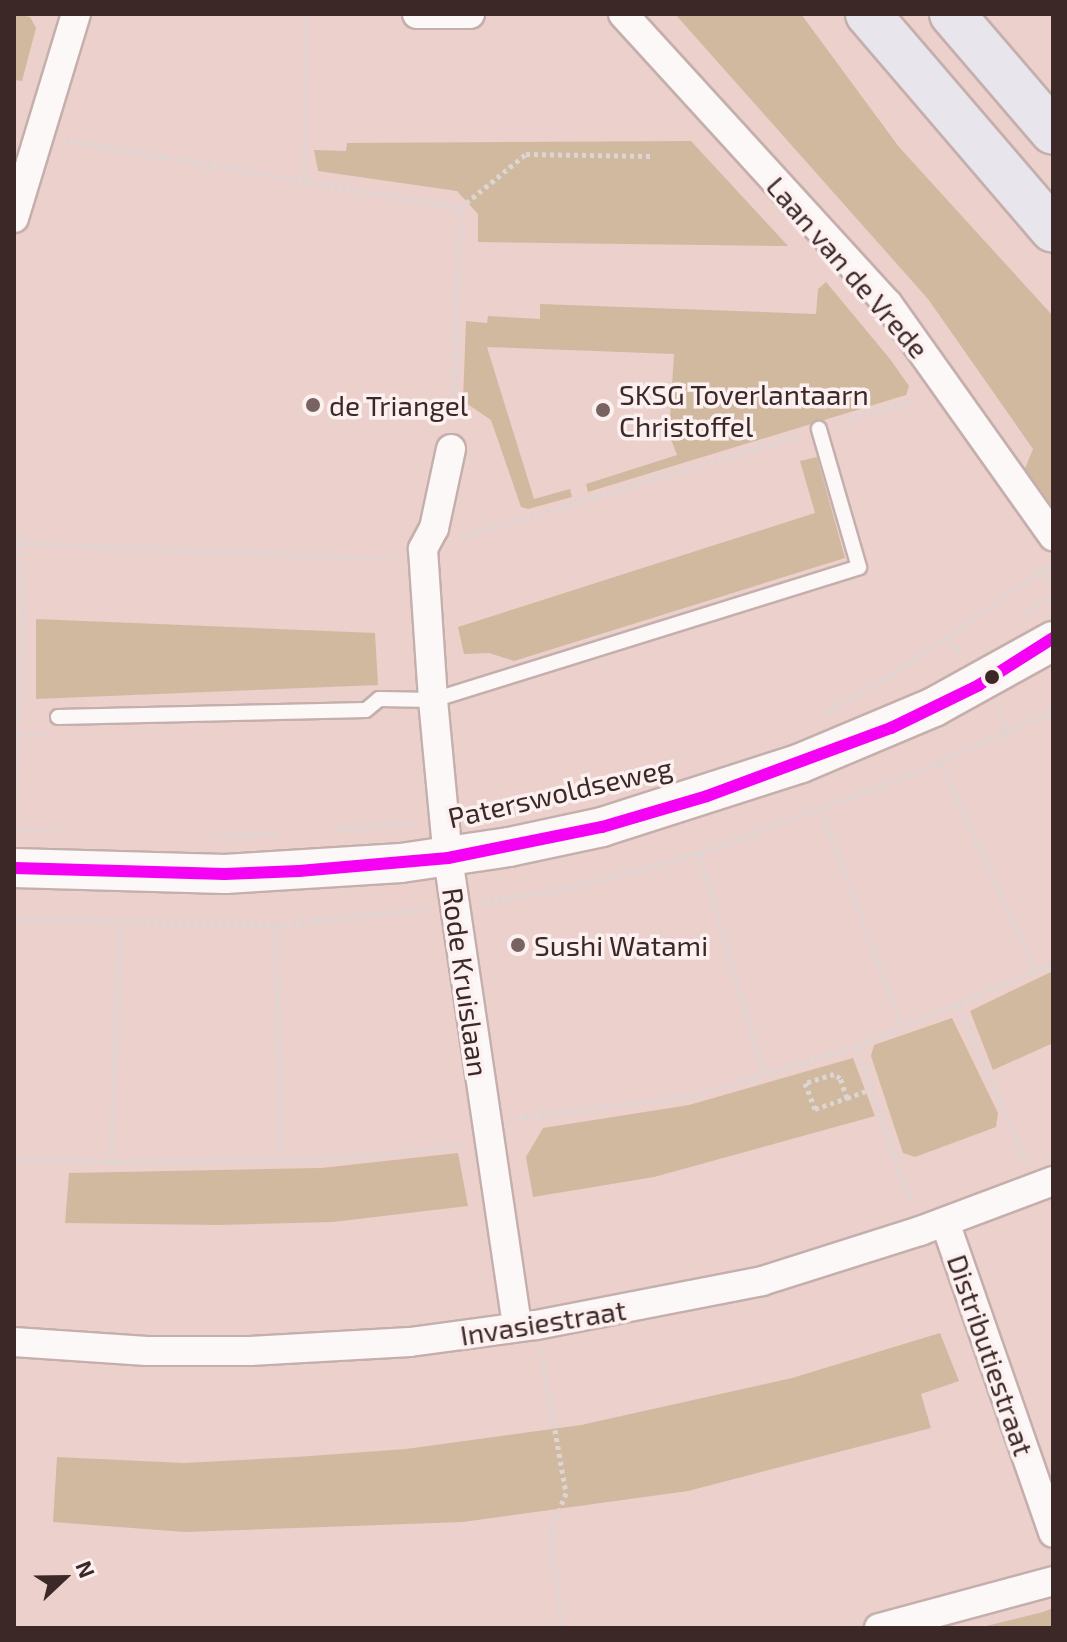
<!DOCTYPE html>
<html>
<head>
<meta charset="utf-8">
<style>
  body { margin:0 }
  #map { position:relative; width:1067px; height:1642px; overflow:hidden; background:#ebd0cc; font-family:"Exo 2",sans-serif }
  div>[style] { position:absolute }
  .green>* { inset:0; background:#d1b99f }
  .path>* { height:5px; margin-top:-2.5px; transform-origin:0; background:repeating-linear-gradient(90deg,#ddd4d4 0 4px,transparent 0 8px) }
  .roads { filter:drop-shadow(2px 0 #c5afac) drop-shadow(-2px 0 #c5afac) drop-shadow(0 2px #c5afac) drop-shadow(0 -2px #c5afac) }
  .service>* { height:14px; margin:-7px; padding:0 7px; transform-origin:7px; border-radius:7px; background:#fcf8f7 }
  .minor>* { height:28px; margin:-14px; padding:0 14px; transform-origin:14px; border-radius:14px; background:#fcf8f7 }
  .secondary>* { height:38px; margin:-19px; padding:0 19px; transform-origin:19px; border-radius:19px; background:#fcf8f7 }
  .trunk>* { height:44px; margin:-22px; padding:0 22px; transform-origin:22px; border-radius:22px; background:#e8e6ec }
  .bus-1>* { height:12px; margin:-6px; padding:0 6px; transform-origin:6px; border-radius:6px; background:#f502f4 }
  .dots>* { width:22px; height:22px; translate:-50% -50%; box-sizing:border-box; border:4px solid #fcf1f0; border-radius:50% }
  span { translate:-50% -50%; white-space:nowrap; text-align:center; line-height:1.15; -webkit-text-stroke:7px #fcf1f0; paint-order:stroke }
  .street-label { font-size:28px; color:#3c2927 }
  .poi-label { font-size:28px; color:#3c2927 }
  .left { translate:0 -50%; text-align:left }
  .frame { position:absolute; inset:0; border:16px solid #3c2927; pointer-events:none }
  .north { position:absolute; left:24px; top:1538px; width:80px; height:80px; -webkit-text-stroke:6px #fcf1f0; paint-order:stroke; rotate:68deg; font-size:22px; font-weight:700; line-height:32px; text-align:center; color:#3c2927 }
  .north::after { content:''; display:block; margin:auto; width:28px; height:36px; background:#3c2927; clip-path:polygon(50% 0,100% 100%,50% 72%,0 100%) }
</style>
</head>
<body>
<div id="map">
  <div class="green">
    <i style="clip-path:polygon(14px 14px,30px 17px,36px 28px,22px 81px,14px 80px)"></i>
    <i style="clip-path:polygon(675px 14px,801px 14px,899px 147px,1053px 316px,1053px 518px,1024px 471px,1033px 449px,928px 299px)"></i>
    <i style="clip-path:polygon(691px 141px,788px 246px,478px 242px,478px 214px,457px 191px,318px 171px,314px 150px,346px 151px,347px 143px)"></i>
    <i style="clip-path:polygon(826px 282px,890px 359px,909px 386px,906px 395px,588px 492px,586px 484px,677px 455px,669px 434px,674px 354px,487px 347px,534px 499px,570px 489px,572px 497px,528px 509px,521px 507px,491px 420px,463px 401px,466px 321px,487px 323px,488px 316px,540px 319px,540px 304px,816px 314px,818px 289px)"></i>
    <i style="clip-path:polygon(817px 457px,845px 558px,514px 661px,489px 653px,464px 654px,458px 627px,815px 513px,800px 461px)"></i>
    <i style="clip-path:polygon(36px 619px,375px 633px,378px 685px,36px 699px)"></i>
    <i style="clip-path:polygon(1053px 971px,1053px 1043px,993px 1070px,970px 1011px)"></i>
    <i style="clip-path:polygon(952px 1018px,998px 1113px,996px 1127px,915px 1157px,903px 1153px,871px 1056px,874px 1045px)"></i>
    <i style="clip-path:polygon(853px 1058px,875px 1116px,654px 1177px,533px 1197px,526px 1157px,543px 1128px,689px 1105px)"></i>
    <i style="clip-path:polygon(458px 1153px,468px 1206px,333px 1222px,219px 1225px,65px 1223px,69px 1173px,321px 1168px)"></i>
    <i style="clip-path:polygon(940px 1333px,959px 1381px,921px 1394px,931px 1428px,688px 1491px,463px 1522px,185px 1532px,53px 1522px,57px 1457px,184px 1463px,296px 1457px,406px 1449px,581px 1425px,792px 1378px)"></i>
    <i style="clip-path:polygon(1053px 1608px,1053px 1628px,978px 1628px,1043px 1612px)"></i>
  </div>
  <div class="path">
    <i style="left:66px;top:140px;width:400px;rotate:9.8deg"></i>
    <i style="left:460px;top:208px;width:214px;rotate:91.9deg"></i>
    <i style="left:305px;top:180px;width:166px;rotate:-89.7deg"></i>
    <i style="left:460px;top:208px;width:85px;rotate:-39.3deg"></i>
    <i style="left:526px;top:154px;width:124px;rotate:0.9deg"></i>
    <i style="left:840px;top:422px;width:81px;rotate:-16.4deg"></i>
    <i style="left:14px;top:528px;width:16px;rotate:72deg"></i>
    <i style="left:19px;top:543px;width:375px;rotate:2.4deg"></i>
    <i style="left:461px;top:537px;width:354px;rotate:-16.7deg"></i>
    <i style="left:1045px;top:569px;width:14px;rotate:56deg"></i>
    <i style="left:1024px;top:614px;width:35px;rotate:-33deg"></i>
    <i style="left:944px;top:636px;width:18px;rotate:49deg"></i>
    <i style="left:956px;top:650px;width:8px"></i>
    <i style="left:1000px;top:711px;width:22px;rotate:77deg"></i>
    <i style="left:826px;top:712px;width:69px;rotate:-29.5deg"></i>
    <i style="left:886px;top:678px;width:201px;rotate:-34.5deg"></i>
    <i style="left:18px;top:734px;width:23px;rotate:2deg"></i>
    <i style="left:41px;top:735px;width:5px;rotate:-53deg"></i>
    <i style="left:940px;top:762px;width:230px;rotate:65.3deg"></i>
    <i style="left:821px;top:810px;width:232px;rotate:69.5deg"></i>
    <i style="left:474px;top:813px;width:158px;rotate:-12.4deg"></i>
    <i style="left:14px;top:829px;width:43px;rotate:2.7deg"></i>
    <i style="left:339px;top:829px;width:77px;rotate:-5.2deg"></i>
    <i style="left:14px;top:830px;width:219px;rotate:-87.6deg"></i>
    <i style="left:23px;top:611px;width:68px;rotate:-93.4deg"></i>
    <i style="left:215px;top:836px;width:62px;rotate:-2.8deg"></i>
    <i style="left:699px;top:853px;width:230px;rotate:73.6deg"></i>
    <i style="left:482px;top:902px;width:89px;rotate:-9deg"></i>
    <i style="left:570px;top:888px;width:134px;rotate:-15.2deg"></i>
    <i style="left:699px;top:853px;width:233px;rotate:-20.4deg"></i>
    <i style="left:917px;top:772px;width:149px;rotate:-24.2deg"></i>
    <i style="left:14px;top:919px;width:262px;rotate:1.3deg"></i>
    <i style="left:276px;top:925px;width:153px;rotate:-6deg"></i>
    <i style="left:276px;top:925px;width:235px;rotate:88.8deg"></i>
    <i style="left:958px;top:1005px;width:171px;rotate:66.3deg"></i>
    <i style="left:857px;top:1046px;width:167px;rotate:71.1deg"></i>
    <i style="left:847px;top:1098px;width:21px;rotate:-109deg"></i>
    <i style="left:840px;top:1078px;width:7px;rotate:-146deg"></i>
    <i style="left:834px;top:1074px;width:30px;rotate:163deg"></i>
    <i style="left:805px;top:1083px;width:28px;rotate:69deg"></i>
    <i style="left:815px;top:1109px;width:34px;rotate:-19deg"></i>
    <i style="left:847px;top:1098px;width:27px;rotate:-20deg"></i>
    <i style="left:516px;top:1118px;width:176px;rotate:-7.2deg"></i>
    <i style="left:691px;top:1096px;width:173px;rotate:-16.8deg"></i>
    <i style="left:857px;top:1046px;width:213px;rotate:-23deg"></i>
    <i style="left:14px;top:1158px;width:97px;rotate:2.4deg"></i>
    <i style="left:111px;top:1162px;width:170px;rotate:-0.7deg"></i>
    <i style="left:281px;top:1160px;width:112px;rotate:-3.1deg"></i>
    <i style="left:393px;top:1154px;width:68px;rotate:-7.7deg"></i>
    <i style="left:111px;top:1162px;width:239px;rotate:-87.8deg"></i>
    <i style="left:541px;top:1351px;width:144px;rotate:80deg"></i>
    <i style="left:566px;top:1493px;width:44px;rotate:111.3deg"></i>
    <i style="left:550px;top:1534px;width:95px;rotate:82.7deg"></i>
  </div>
  <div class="roads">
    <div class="service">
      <i style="left:58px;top:717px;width:308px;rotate:-1.3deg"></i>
      <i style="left:366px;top:710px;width:17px;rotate:-40deg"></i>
      <i style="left:379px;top:699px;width:54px;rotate:1.1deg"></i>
      <i style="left:433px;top:700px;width:446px;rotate:-17.3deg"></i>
      <i style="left:859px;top:567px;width:144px;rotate:-106.2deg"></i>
    </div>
    <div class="minor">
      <i style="left:417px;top:14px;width:53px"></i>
      <i style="left:623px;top:14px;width:393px;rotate:47.6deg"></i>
      <i style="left:888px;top:304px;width:285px;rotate:54.6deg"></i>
      <i style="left:14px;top:218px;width:213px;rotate:-73.1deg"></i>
      <i style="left:451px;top:449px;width:81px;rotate:102.1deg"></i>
      <i style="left:434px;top:528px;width:24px;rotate:118deg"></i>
      <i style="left:423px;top:549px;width:151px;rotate:86.2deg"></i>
      <i style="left:433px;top:700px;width:159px;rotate:84.6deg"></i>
      <i style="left:448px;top:858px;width:473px;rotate:81.6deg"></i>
      <i style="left:945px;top:1222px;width:329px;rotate:70.8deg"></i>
      <i style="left:14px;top:1342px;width:133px;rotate:3.9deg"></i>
      <i style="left:147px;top:1351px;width:103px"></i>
      <i style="left:250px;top:1351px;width:160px;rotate:-3.2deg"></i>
      <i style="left:410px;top:1342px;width:127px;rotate:-7.7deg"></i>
      <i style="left:536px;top:1325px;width:230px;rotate:-11deg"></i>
      <i style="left:762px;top:1281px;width:166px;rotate:-17.6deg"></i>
      <i style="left:920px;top:1231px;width:142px;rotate:-20.6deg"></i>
      <i style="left:879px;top:1628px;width:180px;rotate:-15.1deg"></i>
    </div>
    <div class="secondary">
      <i style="left:14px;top:868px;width:211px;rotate:1.6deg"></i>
      <i style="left:225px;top:874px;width:176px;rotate:-3.6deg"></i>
      <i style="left:401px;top:863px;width:109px;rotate:-8.4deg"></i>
      <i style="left:509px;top:847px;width:95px;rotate:-12.1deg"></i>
      <i style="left:602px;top:827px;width:209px;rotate:-17.8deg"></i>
      <i style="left:801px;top:763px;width:144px;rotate:-22.8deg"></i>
      <i style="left:934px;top:707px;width:136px;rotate:-29deg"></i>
    </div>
    <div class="trunk">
      <i style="left:868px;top:14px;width:284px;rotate:49.4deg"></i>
      <i style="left:952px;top:14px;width:155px;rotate:49.4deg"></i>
    </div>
  </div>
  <div class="bus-1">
    <i style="left:14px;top:868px;width:211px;rotate:1.6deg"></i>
    <i style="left:225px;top:874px;width:74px;rotate:-2.3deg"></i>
    <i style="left:299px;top:871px;width:150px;rotate:-5deg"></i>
    <i style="left:448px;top:858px;width:157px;rotate:-11.4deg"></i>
    <i style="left:602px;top:827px;width:109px;rotate:-16.4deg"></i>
    <i style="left:707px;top:796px;width:196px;rotate:-20.3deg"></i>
    <i style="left:891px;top:728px;width:98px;rotate:-26deg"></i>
    <i style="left:979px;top:685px;width:88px;rotate:-32.4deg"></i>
  </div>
  <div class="dots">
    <i style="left:313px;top:405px;background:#796361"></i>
    <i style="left:603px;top:410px;background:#796361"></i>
    <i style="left:992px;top:677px;background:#3c2927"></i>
    <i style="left:518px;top:945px;background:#796361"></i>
  </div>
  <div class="street-label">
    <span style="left:848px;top:267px;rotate:49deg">Laan van de Vrede</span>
    <span style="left:560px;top:792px;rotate:-13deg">Paterswoldseweg</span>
    <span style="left:466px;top:982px;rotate:82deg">Rode Kruislaan</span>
    <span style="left:543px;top:1322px;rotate:-9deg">Invasiestraat</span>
    <span style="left:991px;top:1355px;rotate:71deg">Distributiestraat</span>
  </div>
  <div class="poi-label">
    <span class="left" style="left:619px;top:410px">SKSG Toverlantaarn<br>Christoffel</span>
    <span class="left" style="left:329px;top:405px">de Triangel</span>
    <span class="left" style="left:534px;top:945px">Sushi Watami</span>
  </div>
  <div class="frame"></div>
  <div class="north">N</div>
</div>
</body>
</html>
